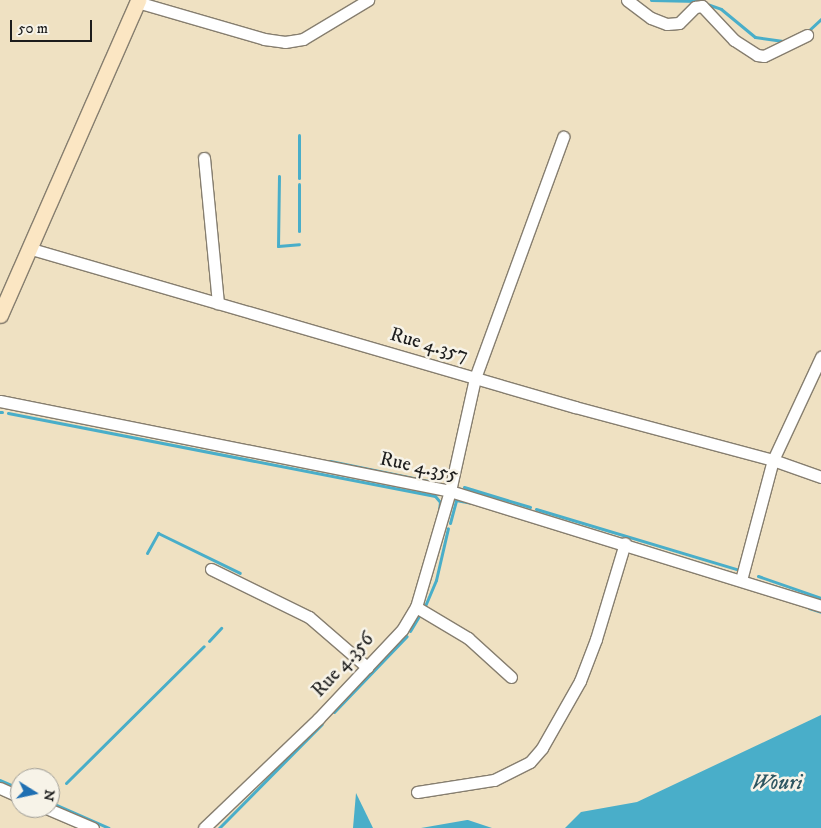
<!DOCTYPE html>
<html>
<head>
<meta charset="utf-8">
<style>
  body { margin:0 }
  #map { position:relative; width:821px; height:828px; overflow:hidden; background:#efe1c2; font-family:"IM FELL DW Pica",serif }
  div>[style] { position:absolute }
  .water>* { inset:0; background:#49aec9 }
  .stream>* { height:3px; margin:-1.5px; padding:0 1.5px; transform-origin:1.5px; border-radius:1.5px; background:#49aec9 }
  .roads { filter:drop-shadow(1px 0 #867e6f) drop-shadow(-1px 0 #867e6f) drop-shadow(0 1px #867e6f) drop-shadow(0 -1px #867e6f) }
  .street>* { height:11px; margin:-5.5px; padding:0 5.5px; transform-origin:5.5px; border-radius:5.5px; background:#fff }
  .secondary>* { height:15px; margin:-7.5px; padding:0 7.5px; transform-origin:7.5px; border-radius:7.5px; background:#fbe6c3 }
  span { translate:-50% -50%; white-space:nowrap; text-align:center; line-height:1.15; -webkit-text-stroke:5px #f7f3e8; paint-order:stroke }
  .street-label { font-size:20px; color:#1c1c1c }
  .water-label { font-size:21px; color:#2e5661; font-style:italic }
  .north { position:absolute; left:10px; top:768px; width:50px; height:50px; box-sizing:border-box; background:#f7f3e8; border:1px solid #9f9d96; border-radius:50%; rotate:100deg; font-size:14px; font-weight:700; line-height:20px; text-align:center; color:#1c1c1c }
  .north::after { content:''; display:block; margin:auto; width:18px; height:22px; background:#1f6fb2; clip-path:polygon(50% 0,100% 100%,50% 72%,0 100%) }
  .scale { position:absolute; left:10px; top:20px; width:82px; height:22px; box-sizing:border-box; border:2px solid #1c1c1c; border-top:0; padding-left:6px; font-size:15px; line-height:18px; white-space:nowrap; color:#1c1c1c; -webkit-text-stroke:4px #f7f3e8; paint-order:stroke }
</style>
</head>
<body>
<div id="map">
  <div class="water">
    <i style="clip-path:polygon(821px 715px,821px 828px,565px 828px,581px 812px,637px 802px)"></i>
    <i style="clip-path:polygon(356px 793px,373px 828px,353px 828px)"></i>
    <i style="clip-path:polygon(468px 820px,492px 828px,421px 828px,467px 820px)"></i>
  </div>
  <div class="stream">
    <i style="left:651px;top:0;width:47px;rotate:1.2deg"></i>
    <i style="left:704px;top:3px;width:18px;rotate:19deg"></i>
    <i style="left:721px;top:9px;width:44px;rotate:39.5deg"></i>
    <i style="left:755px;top:37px;width:30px;rotate:8deg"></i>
    <i style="left:807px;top:32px;width:19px;rotate:-43deg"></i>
    <i style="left:299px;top:135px;width:43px;rotate:90deg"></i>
    <i style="left:279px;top:176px;width:70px;rotate:90.8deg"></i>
    <i style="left:278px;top:246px;width:21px;rotate:-5deg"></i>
    <i style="left:299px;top:231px;width:47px;rotate:-90deg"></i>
    <i style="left:0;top:412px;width:2px"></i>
    <i style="left:8px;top:413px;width:435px;rotate:11deg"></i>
    <i style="left:435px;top:496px;width:8px;rotate:50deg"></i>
    <i style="left:440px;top:502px;width:8px;rotate:97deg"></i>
    <i style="left:330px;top:461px;width:105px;rotate:11.5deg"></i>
    <i style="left:464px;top:487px;width:69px;rotate:16.9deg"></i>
    <i style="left:536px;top:509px;width:212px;rotate:16.7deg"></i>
    <i style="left:450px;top:523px;width:24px;rotate:-75deg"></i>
    <i style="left:456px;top:500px;width:15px;rotate:11deg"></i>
    <i style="left:147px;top:553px;width:23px;rotate:-61deg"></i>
    <i style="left:158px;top:533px;width:91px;rotate:26deg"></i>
    <i style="left:758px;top:576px;width:67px;rotate:19.2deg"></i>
    <i style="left:425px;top:606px;width:28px;rotate:-67deg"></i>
    <i style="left:436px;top:580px;width:53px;rotate:-77deg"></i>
    <i style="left:809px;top:608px;width:13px;rotate:18deg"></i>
    <i style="left:410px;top:631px;width:21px;rotate:-59deg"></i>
    <i style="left:209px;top:641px;width:18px;rotate:-47deg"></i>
    <i style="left:334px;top:712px;width:105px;rotate:-46.2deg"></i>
    <i style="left:0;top:780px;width:22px;rotate:24deg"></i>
    <i style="left:66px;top:783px;width:194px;rotate:-44.8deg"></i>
    <i style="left:50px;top:802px;width:64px;rotate:23.8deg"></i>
    <i style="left:219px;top:828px;width:146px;rotate:-45.3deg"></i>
  </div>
  <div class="roads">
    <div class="street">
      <i style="left:627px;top:0;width:30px;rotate:37deg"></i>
      <i style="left:651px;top:18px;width:17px;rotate:21deg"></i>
      <i style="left:667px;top:24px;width:12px;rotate:-5deg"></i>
      <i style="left:679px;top:23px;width:23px;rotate:-45deg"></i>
      <i style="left:695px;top:7px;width:7px;rotate:-8deg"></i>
      <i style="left:702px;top:6px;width:47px;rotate:46.7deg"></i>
      <i style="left:734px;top:40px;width:27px;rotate:33deg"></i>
      <i style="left:757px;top:55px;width:7px;rotate:8deg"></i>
      <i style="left:764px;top:56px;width:48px;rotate:-26deg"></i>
      <i style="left:137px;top:2px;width:132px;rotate:16.2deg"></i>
      <i style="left:264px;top:39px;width:21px;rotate:8deg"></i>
      <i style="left:285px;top:42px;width:18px;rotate:-9deg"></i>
      <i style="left:303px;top:39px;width:76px;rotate:-31deg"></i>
      <i style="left:204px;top:158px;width:146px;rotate:84.5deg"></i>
      <i style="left:28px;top:248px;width:570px;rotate:16.21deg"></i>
      <i style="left:575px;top:407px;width:205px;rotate:15deg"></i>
      <i style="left:773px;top:460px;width:51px;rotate:19.5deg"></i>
      <i style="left:0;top:401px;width:459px;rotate:11.3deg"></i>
      <i style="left:450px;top:491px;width:388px;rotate:17.2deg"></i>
      <i style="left:211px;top:569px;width:109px;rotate:26.1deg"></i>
      <i style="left:309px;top:617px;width:77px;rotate:40.8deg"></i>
      <i style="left:741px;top:580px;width:124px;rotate:-75.1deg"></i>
      <i style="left:773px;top:460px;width:114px;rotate:-65deg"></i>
      <i style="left:416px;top:607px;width:61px;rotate:30.8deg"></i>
      <i style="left:468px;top:638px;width:58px;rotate:42.2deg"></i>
      <i style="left:0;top:788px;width:22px;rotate:24deg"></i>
      <i style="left:417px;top:792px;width:78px;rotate:-8.9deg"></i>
      <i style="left:494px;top:780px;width:40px;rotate:-26.6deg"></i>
      <i style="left:530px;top:762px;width:18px;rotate:-49deg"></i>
      <i style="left:542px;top:748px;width:77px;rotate:-60.4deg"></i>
      <i style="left:580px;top:681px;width:45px;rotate:-69.1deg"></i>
      <i style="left:596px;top:639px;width:100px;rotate:-73.2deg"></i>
      <i style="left:46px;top:808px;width:51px;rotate:23.1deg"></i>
      <i style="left:204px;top:828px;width:158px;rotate:-43.7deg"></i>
      <i style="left:318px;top:719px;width:122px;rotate:-46.7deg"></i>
      <i style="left:402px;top:630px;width:27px;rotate:-59deg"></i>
      <i style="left:416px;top:607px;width:121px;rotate:-73.7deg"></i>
      <i style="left:450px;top:491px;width:116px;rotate:-77.5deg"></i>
      <i style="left:475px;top:378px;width:257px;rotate:-69.9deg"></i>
    </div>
    <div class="secondary">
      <i style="left:0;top:315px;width:344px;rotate:-66.3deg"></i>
    </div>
  </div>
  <div class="street-label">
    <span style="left:429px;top:345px;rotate:16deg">Rue 4.357</span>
    <span style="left:419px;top:467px;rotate:12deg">Rue 4.355</span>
    <span style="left:343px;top:665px;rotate:-47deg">Rue 4.356</span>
  </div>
  <div class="water-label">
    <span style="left:777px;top:783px">Wouri</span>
  </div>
  <div class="north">N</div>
  <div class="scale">50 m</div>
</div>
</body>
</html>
